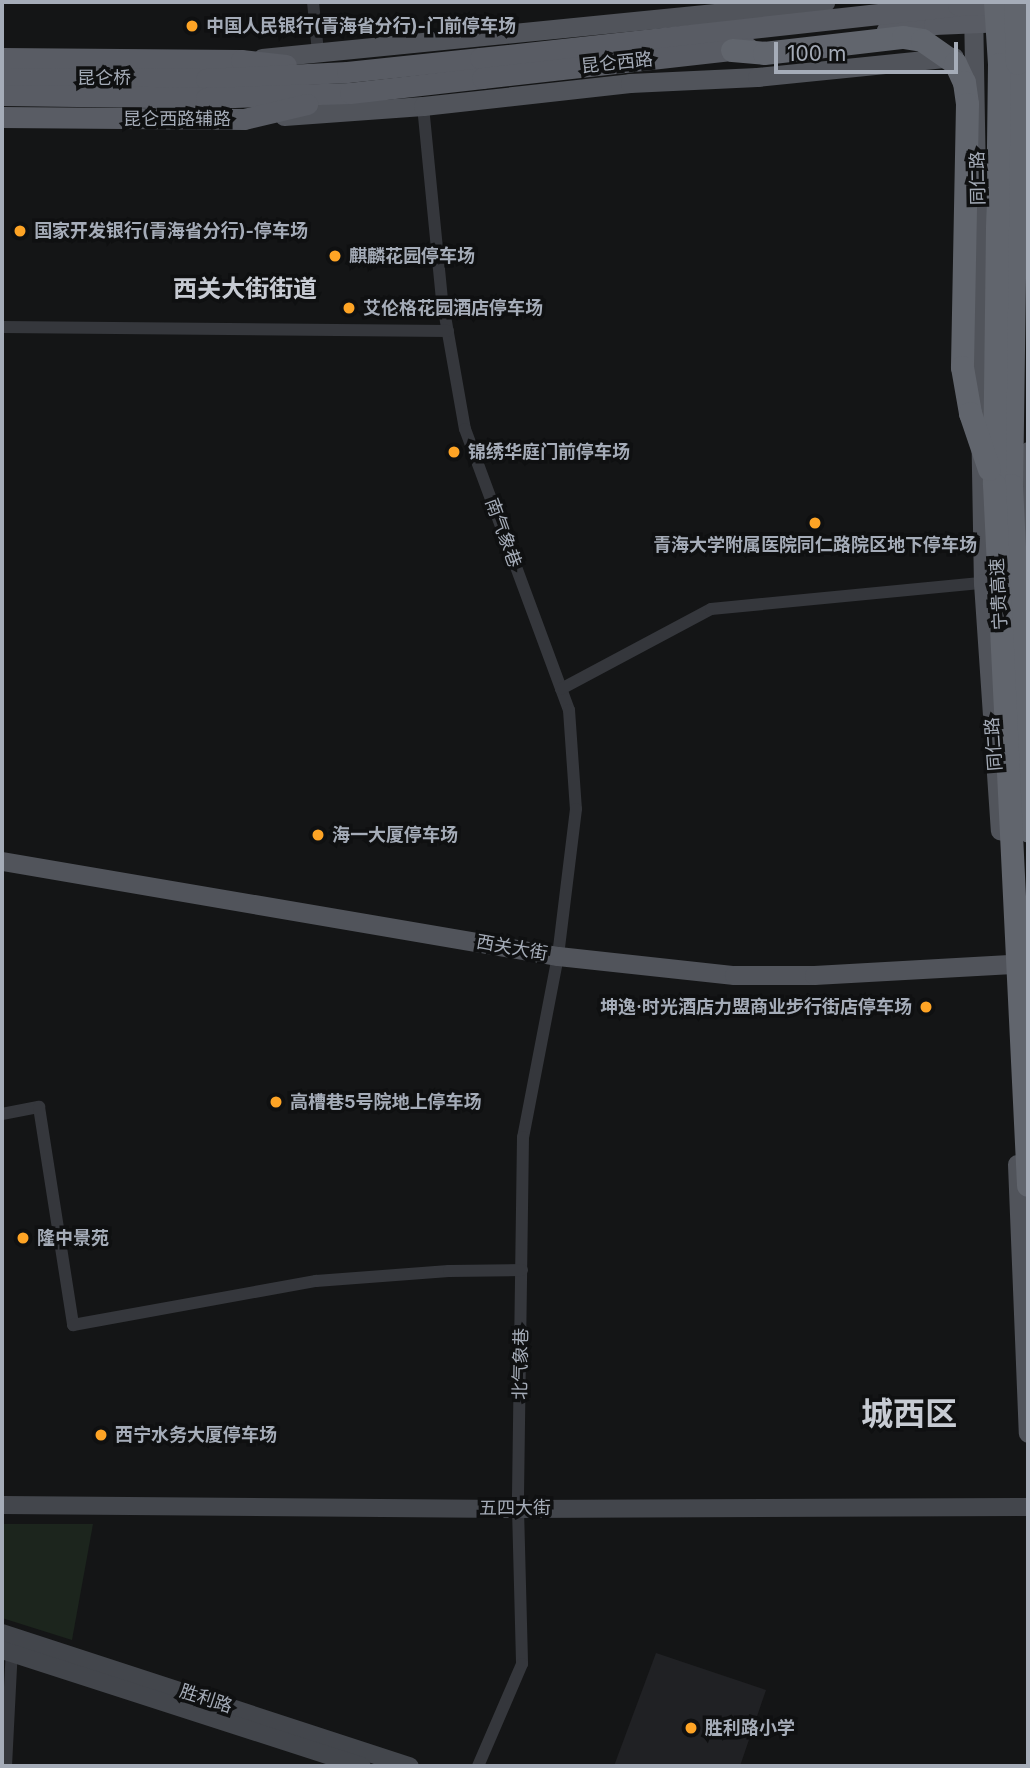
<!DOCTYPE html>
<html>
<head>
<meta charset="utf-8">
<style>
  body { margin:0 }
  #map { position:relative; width:1030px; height:1768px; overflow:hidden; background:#141516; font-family:Inter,"Noto Sans SC",sans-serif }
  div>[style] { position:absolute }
  .built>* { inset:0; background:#202124 }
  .green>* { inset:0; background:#1c251d }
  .minor>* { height:12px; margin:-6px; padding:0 6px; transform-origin:6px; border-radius:6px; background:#35373c }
  .secondary>* { height:18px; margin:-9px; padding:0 9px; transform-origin:9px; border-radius:9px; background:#43464c }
  .primary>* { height:19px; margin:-9.5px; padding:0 9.5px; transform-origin:9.5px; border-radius:9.5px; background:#51545b }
  .trunk>* { height:21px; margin:-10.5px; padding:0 10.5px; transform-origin:10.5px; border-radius:10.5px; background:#595c64 }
  .motorway>* { height:23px; margin:-11.5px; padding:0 11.5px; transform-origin:11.5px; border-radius:11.5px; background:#61656d }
  .trunk-bridge>* { height:21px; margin:-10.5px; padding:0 10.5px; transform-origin:10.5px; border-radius:10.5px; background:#595c64 }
  .motorway-bridge>* { height:23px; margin:-11.5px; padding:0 11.5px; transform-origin:11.5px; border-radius:11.5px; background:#61656d }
  .dots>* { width:19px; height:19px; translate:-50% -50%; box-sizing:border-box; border:4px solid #0f1011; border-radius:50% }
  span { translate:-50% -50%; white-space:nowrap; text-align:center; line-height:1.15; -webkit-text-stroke:7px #0f1011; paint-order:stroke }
  .poi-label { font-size:18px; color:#a5acb8; font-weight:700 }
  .left { translate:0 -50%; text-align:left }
  .right { translate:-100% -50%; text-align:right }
  .street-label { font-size:18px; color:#a5acb8 }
  .district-label { font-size:24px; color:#c7cbd3; font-weight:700 }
  .town-label { font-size:32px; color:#c7cbd3; font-weight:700 }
  .frame { position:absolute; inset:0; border:4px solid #a5acb8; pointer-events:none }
  .scale { position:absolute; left:774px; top:42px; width:184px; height:32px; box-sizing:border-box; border:4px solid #a5acb8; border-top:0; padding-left:9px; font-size:21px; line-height:24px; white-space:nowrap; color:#a5acb8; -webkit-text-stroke:5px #0f1011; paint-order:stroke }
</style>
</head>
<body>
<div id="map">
  <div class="built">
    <i style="clip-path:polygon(656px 1653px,766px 1690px,740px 1766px,614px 1766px)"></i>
  </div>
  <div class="green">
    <i style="clip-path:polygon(2px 1524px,93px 1524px,72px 1640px,2px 1618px)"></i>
  </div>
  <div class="minor">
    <i style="left:313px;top:2px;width:50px;rotate:84.3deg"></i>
    <i style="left:423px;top:106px;width:194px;rotate:84.4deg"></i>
    <i style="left:442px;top:299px;width:132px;rotate:80deg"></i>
    <i style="left:465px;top:429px;width:300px;rotate:69.7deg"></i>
    <i style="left:569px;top:710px;width:99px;rotate:86deg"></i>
    <i style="left:576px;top:809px;width:148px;rotate:97deg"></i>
    <i style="left:558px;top:956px;width:184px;rotate:100.9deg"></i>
    <i style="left:523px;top:1137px;width:372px;rotate:90.8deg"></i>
    <i style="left:518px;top:1509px;width:155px;rotate:88.5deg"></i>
    <i style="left:522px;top:1664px;width:111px;rotate:113.3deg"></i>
    <i style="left:2px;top:327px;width:446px;rotate:0.5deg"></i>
    <i style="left:561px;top:689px;width:170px;rotate:-28.1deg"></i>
    <i style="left:711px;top:609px;width:273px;rotate:-5.5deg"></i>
    <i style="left:2px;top:1114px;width:38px;rotate:-11deg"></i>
    <i style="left:39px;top:1107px;width:221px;rotate:81.1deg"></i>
    <i style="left:73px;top:1325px;width:247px;rotate:-10.3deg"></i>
    <i style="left:316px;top:1281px;width:133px;rotate:-4.3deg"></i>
    <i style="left:449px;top:1271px;width:73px;rotate:-0.8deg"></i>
    <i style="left:6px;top:1766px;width:118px;rotate:-87.1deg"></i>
  </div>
  <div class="secondary">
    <i style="left:2px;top:1505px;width:516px;rotate:0.44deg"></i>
    <i style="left:518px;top:1509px;width:510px;rotate:-0.22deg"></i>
    <i style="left:2px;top:1633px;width:429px;rotate:18.1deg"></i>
    <i style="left:2px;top:1650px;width:378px;rotate:17.9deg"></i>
  </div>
  <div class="primary">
    <i style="left:973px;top:7px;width:576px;rotate:89.01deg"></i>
    <i style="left:983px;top:583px;width:248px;rotate:86.1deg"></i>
    <i style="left:262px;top:58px;width:566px;rotate:-5.68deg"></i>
    <i style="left:284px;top:116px;width:139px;rotate:-4.1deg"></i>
    <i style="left:423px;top:106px;width:208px;rotate:-6.3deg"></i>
    <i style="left:630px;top:83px;width:127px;rotate:-2.7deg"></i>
    <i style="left:757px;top:77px;width:198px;rotate:-5.8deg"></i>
    <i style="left:1028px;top:451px;width:91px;rotate:90deg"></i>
    <i style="left:2px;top:861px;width:564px;rotate:9.7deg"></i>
    <i style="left:558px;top:956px;width:177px;rotate:6.2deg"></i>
    <i style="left:734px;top:975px;width:80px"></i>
    <i style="left:814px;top:975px;width:214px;rotate:-3.2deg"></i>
    <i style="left:1017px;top:1164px;width:269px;rotate:87.7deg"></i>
  </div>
  <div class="trunk">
    <i style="left:2px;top:58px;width:239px;rotate:0.5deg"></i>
    <i style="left:241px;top:60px;width:45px;rotate:6.3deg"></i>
    <i style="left:2px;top:78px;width:204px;rotate:0.3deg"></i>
    <i style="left:206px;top:79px;width:141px;rotate:-2.8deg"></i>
    <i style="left:347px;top:72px;width:134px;rotate:-6deg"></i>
    <i style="left:2px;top:95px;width:204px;rotate:0.8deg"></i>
    <i style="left:206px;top:98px;width:144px;rotate:-2deg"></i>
    <i style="left:350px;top:93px;width:133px;rotate:-6.5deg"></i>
    <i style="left:2px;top:117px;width:242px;rotate:0.5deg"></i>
    <i style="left:244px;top:119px;width:65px;rotate:-13.4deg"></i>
  </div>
  <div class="motorway">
    <i style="left:1017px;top:63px;width:422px;rotate:90.8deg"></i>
    <i style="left:1011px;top:485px;width:346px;rotate:87.2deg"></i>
  </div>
  <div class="trunk-bridge">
    <i style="left:887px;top:30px;width:47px;rotate:-7.3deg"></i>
    <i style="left:934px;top:24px;width:94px;rotate:-2.4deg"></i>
    <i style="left:480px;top:58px;width:481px;rotate:-6.3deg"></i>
    <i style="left:958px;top:5px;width:70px;rotate:-0.8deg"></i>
    <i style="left:482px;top:78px;width:268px;rotate:-6.4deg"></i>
  </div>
  <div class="motorway-bridge">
    <i style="left:995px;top:2px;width:62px;rotate:86.3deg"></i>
    <i style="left:999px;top:64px;width:420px;rotate:90.7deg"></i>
    <i style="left:994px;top:484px;width:702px;rotate:87.22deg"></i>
    <i style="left:1015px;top:2px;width:61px;rotate:88.1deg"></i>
    <i style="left:732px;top:50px;width:32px;rotate:5deg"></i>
    <i style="left:764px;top:53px;width:140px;rotate:-6.6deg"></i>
    <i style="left:903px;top:37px;width:19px;rotate:9deg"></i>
    <i style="left:922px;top:40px;width:40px;rotate:34.9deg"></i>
    <i style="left:955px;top:63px;width:21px;rotate:65deg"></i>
    <i style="left:964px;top:82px;width:22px;rotate:82deg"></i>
    <i style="left:967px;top:104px;width:263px;rotate:91.1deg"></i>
    <i style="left:962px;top:367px;width:47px;rotate:80.1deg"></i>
    <i style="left:970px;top:413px;width:59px;rotate:71.3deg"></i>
  </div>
  <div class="dots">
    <i style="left:192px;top:26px;background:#fea425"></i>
    <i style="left:20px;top:231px;background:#fea425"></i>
    <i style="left:335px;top:256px;background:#fea425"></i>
    <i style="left:349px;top:308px;background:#fea425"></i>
    <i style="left:454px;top:452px;background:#fea425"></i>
    <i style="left:815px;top:523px;background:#fea425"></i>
    <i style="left:318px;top:835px;background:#fea425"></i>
    <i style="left:926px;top:1007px;background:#fea425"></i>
    <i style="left:276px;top:1102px;background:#fea425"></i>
    <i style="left:23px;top:1238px;background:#fea425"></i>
    <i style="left:101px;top:1435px;background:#fea425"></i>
    <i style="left:691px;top:1728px;background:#fea425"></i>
  </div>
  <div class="poi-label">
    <span class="left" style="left:206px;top:26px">中国人民银行(青海省分行)-门前停车场</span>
    <span class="left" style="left:34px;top:231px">国家开发银行(青海省分行)-停车场</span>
    <span class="left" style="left:349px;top:256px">麒麟花园停车场</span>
    <span class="left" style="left:363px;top:308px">艾伦格花园酒店停车场</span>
    <span class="left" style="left:468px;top:452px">锦绣华庭门前停车场</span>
    <span style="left:815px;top:545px">青海大学附属医院同仁路院区地下停车场</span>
    <span class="left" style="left:332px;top:835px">海一大厦停车场</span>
    <span class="right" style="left:912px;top:1007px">坤逸·时光酒店力盟商业步行街店停车场</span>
    <span class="left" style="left:290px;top:1102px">高槽巷5号院地上停车场</span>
    <span class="left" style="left:37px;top:1238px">隆中景苑</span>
    <span class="left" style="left:115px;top:1435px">西宁水务大厦停车场</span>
    <span class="left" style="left:705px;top:1728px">胜利路小学</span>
  </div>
  <div class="street-label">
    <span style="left:617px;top:63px;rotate:-6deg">昆仑西路</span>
    <span style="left:104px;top:78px">昆仑桥</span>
    <span style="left:177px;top:119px">昆仑西路辅路</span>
    <span style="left:978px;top:178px;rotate:-91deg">同仁路</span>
    <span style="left:503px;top:533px;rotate:70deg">南气象巷</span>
    <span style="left:999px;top:594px;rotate:-93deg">宁贵高速</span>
    <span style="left:994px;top:744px;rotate:-94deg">同仁路</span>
    <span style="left:512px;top:948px;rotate:10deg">西关大街</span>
    <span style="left:521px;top:1364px;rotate:-89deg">北气象巷</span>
    <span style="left:515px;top:1508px">五四大街</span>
    <span style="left:206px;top:1699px;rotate:18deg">胜利路</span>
  </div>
  <div class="district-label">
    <span style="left:245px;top:289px">西关大街街道</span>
  </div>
  <div class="town-label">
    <span style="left:909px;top:1414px">城西区</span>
  </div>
  <div class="frame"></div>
  <div class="scale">100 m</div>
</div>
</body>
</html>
